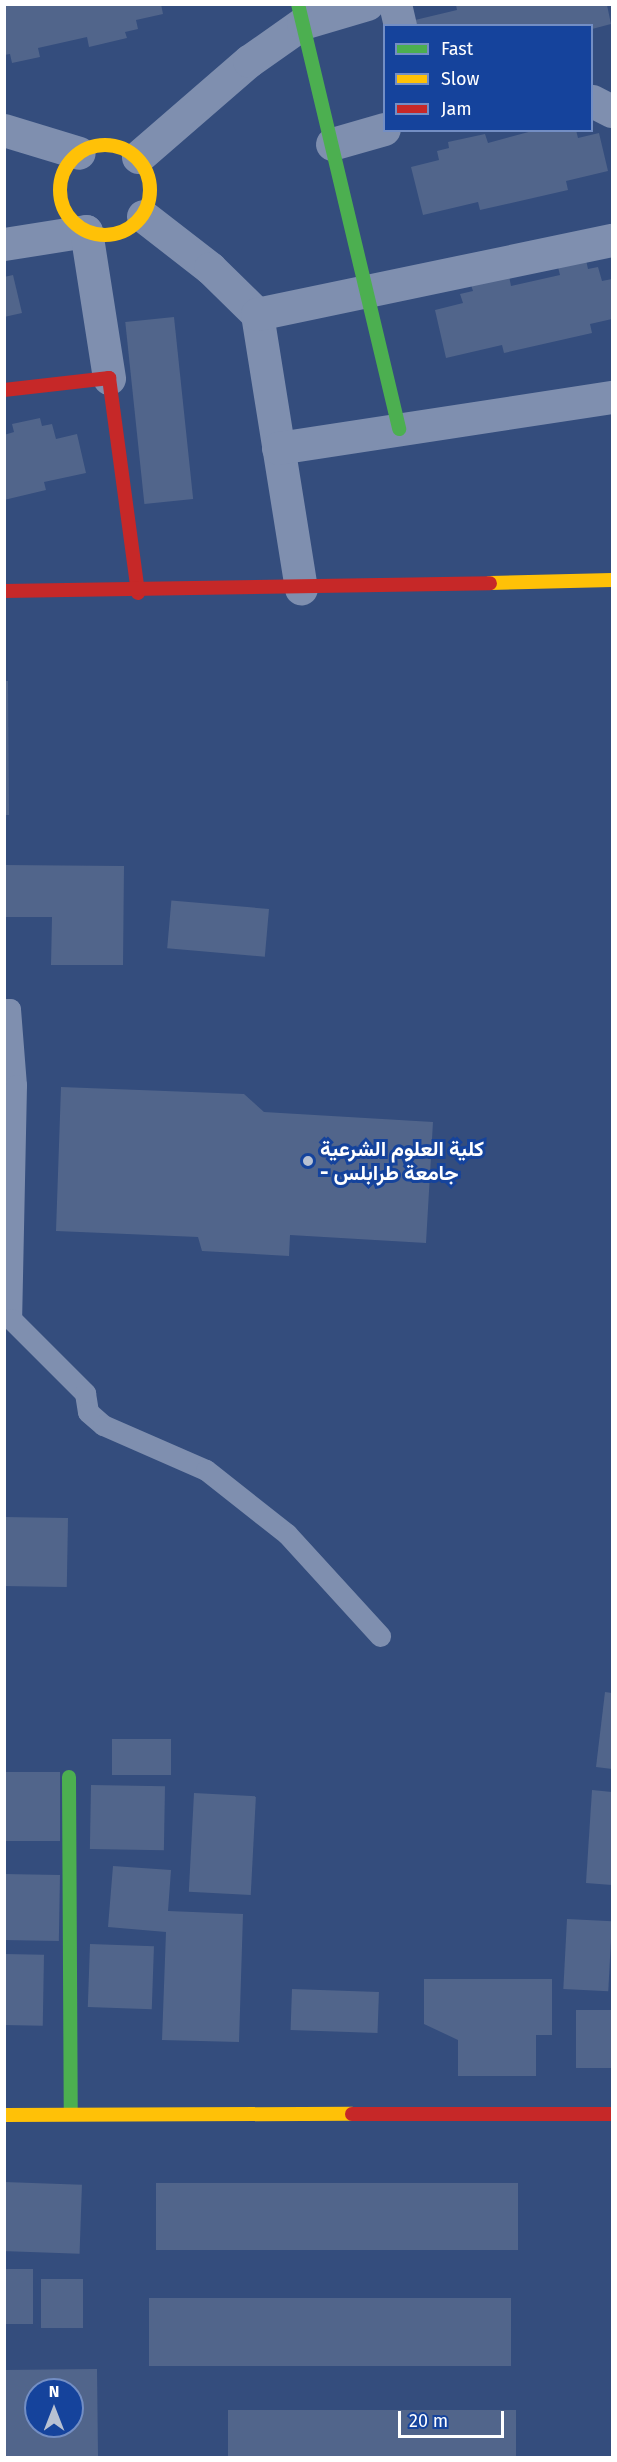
<!DOCTYPE html>
<html>
<head>
<meta charset="utf-8">
<style>
  body { margin:0 }
  #map { position:relative; width:617px; height:2462px; overflow:hidden; background:#344d7d; font-family:"Fira Sans",Vazirmatn,sans-serif }
  div>[style] { position:absolute }
  .building>* { inset:0; background:#51658b; transform-origin:0 0 }
  .lane>* { height:21px; margin:-10.5px; padding:0 10.5px; transform-origin:10.5px; border-radius:10.5px; background:#7f8faf }
  .street>* { height:33px; margin:-16.5px; padding:0 16.5px; transform-origin:16.5px; border-radius:16.5px; background:#7f8faf }
  .fast>* { height:14px; margin:-7px; padding:0 7px; transform-origin:7px; border-radius:7px; background:#4caf50 }
  .slow>* { height:14px; margin:-7px; padding:0 7px; transform-origin:7px; border-radius:7px; background:#ffc107 }
  .slow>.ring { margin:-7px; padding:0; box-sizing:content-box; background:none; border:14px solid #ffc107; border-radius:50% }
  .jam>* { height:14px; margin:-7px; padding:0 7px; transform-origin:7px; border-radius:7px; background:#c62828 }
  .dots>* { width:16px; height:16px; translate:-50% -50%; box-sizing:border-box; border:3px solid #15439c; border-radius:50% }
  span { translate:-50% -50%; white-space:nowrap; text-align:center; line-height:1.15; -webkit-text-stroke:6px #15439c; paint-order:stroke }
  .poi-label { font-size:21px; color:#fff; font-weight:700 }
  .left { translate:0 -50%; text-align:left }
  .frame { position:absolute; inset:0; border:6px solid #fff; pointer-events:none }
  .legend { position:absolute; left:383px; top:24px; width:210px; height:108px; box-sizing:border-box; background:#15439c; border:2px solid #738ec4; margin:0; padding:8px 10px; list-style:none; font-size:18px; color:#fff }
  .legend li { display:flex; align-items:center; gap:12px; height:30px }
  .legend b { width:30px; border:2px solid #738ec4 }
  .north { position:absolute; left:24px; top:2378px; width:60px; height:60px; box-sizing:border-box; background:#15439c; border:2px solid #738ec4; border-radius:50%; rotate:0deg; font-size:16px; font-weight:700; line-height:24px; text-align:center; color:#fff }
  .north::after { content:''; display:block; margin:auto; width:21px; height:27px; background:#b8c1d2; clip-path:polygon(50% 0,100% 100%,50% 72%,0 100%) }
  .scale { position:absolute; left:398px; top:2411px; width:106px; height:27px; box-sizing:border-box; border:3px solid #fff; border-top:0; padding-left:8px; font-size:18px; line-height:21px; white-space:nowrap; color:#fff; -webkit-text-stroke:4px #15439c; paint-order:stroke }
</style>
</head>
<body>
<div id="map">
  <div class="building">
    <i style="clip-path:polygon(4px 4px,161px 4px,163px 14px,136px 20px,138px 29px,125px 32px,127px 38px,89px 47px,87px 37px,38px 48px,40px 57px,12px 63px,10px 54px,4px 55px)"></i>
    <i style="clip-path:polygon(456px 5px,607px 5px,611px 24px,592px 29px,416px 26px,415px 20px,457px 10px)"></i>
    <i style="clip-path:polygon(536px 130px,576px 130px,578px 138px,599px 133px,608px 171px,566px 181px,568px 190px,480px 210px,478px 202px,423px 215px,411px 167px,439px 160px,437px 151px,449px 148px,448px 142px,485px 134px,488px 143px)"></i>
    <i style="clip-path:polygon(586px 260px,588px 269px,598px 267px,602px 281px,612px 279px,612px 319px,590px 324px,592px 333px,504px 353px,502px 345px,446px 358px,435px 310px,463px 303px,460px 294px,473px 291px,471px 285px,509px 276px,511px 286px,560px 275px,558px 267px)"></i>
    <i style="clip-path:polygon(13px 275px,22px 313px,4px 317px,4px 277px)"></i>
    <i style="left:174px;top:317px;width:183px;height:49px;rotate:84deg"></i>
    <i style="clip-path:polygon(40px 418px,42px 426px,52px 424px,56px 439px,77px 434px,86px 473px,44px 482px,46px 490px,4px 500px,4px 435px,14px 432px,12px 424px)"></i>
    <i style="clip-path:polygon(4px 681px,8px 681px,9px 815px,4px 815px)"></i>
    <i style="clip-path:polygon(4px 865px,124px 866px,123px 965px,51px 965px,52px 917px,4px 917px)"></i>
    <i style="left:269px;top:909px;width:48px;height:98px;rotate:95deg"></i>
    <i style="clip-path:polygon(61px 1087px,244px 1094px,264px 1112px,433px 1122px,426px 1243px,290px 1235px,289px 1256px,202px 1251px,198px 1237px,56px 1231px)"></i>
    <i style="left:4px;top:1517px;width:64px;height:69px;rotate:1deg"></i>
    <i style="clip-path:polygon(605px 1692px,612px 1693px,612px 1769px,596px 1767px)"></i>
    <i style="left:112px;top:1739px;width:59px;height:36px"></i>
    <i style="left:4px;top:1772px;width:56px;height:69px"></i>
    <i style="left:91px;top:1785px;width:74px;height:64px;rotate:1deg"></i>
    <i style="clip-path:polygon(592px 1790px,612px 1792px,612px 1885px,586px 1883px)"></i>
    <i style="left:194px;top:1793px;width:62px;height:99px;rotate:3deg"></i>
    <i style="clip-path:polygon(113px 1866px,171px 1870px,168px 1911px,243px 1914px,239px 2042px,162px 2040px,166px 1932px,108px 1927px)"></i>
    <i style="left:4px;top:1874px;width:56px;height:66px;rotate:1deg"></i>
    <i style="left:567px;top:1919px;width:45px;height:70px;rotate:3deg"></i>
    <i style="left:90px;top:1944px;width:64px;height:63px;rotate:2deg"></i>
    <i style="left:4px;top:1954px;width:40px;height:71px;rotate:1deg"></i>
    <i style="clip-path:polygon(424px 1979px,552px 1979px,552px 2035px,536px 2035px,536px 2076px,458px 2076px,458px 2040px,424px 2024px)"></i>
    <i style="left:292px;top:1989px;width:87px;height:41px;rotate:2deg"></i>
    <i style="left:576px;top:2010px;width:36px;height:58px"></i>
    <i style="left:4px;top:2182px;width:78px;height:69px;rotate:2deg"></i>
    <i style="left:156px;top:2183px;width:362px;height:67px"></i>
    <i style="left:4px;top:2269px;width:29px;height:55px"></i>
    <i style="left:41px;top:2279px;width:42px;height:49px"></i>
    <i style="left:149px;top:2298px;width:362px;height:68px"></i>
    <i style="clip-path:polygon(evenodd,97px 2369px,98px 2456px,4px 2457px,4px 2370px,97px 2369px,36px 2390px,72px 2390px,72px 2426px,36px 2426px,36px 2390px)"></i>
    <i style="left:228px;top:2410px;width:288px;height:48px"></i>
  </div>
  <div class="lane">
    <i style="left:4px;top:1009px;width:6px"></i>
    <i style="left:10px;top:1009px;width:76px;rotate:85.5deg"></i>
    <i style="left:16px;top:1085px;width:234px;rotate:91.2deg"></i>
    <i style="left:11px;top:1319px;width:105px;rotate:45deg"></i>
    <i style="left:85px;top:1393px;width:19px;rotate:81deg"></i>
    <i style="left:88px;top:1412px;width:20px;rotate:41deg"></i>
    <i style="left:103px;top:1425px;width:112px;rotate:23.6deg"></i>
    <i style="left:206px;top:1470px;width:103px;rotate:38.3deg"></i>
    <i style="left:287px;top:1534px;width:138px;rotate:47.6deg"></i>
  </div>
  <div class="street">
    <i style="left:395px;top:4px;width:23px;rotate:77deg"></i>
    <i style="left:592px;top:101px;width:22px;rotate:27deg"></i>
    <i style="left:4px;top:130px;width:78px;rotate:17deg"></i>
    <i style="left:332px;top:144px;width:54px;rotate:-16.1deg"></i>
    <i style="left:138px;top:157px;width:147px;rotate:-40.9deg"></i>
    <i style="left:249px;top:61px;width:66px;rotate:-35.1deg"></i>
    <i style="left:303px;top:23px;width:67px;rotate:-16.5deg"></i>
    <i style="left:143px;top:216px;width:85px;rotate:37.8deg"></i>
    <i style="left:210px;top:268px;width:66px;rotate:44.4deg"></i>
    <i style="left:257px;top:314px;width:278px;rotate:80.9deg"></i>
    <i style="left:4px;top:244px;width:83px;rotate:-9deg"></i>
    <i style="left:86px;top:231px;width:149px;rotate:81.1deg"></i>
    <i style="left:257px;top:314px;width:363px;rotate:-11.8deg"></i>
    <i style="left:278px;top:448px;width:338px;rotate:-8.7deg"></i>
  </div>
  <div class="fast">
    <i style="left:298px;top:4px;width:437px;rotate:76.6deg"></i>
    <i style="left:69px;top:1777px;width:337px;rotate:89.7deg"></i>
  </div>
  <div class="slow">
    <i class="ring" style="left:60px;top:145px;width:76px;height:76px"></i>
    <i style="left:490px;top:583px;width:122px;rotate:-1.4deg"></i>
    <i style="left:4px;top:2115px;width:348px;rotate:-0.2deg"></i>
  </div>
  <div class="jam">
    <i style="left:4px;top:390px;width:106px;rotate:-6.5deg"></i>
    <i style="left:109px;top:378px;width:217px;rotate:82.3deg"></i>
    <i style="left:4px;top:591px;width:486px;rotate:-0.9deg"></i>
    <i style="left:352px;top:2114px;width:260px"></i>
  </div>
  <div class="dots">
    <i style="left:308px;top:1161px;background:#b8c1d2"></i>
  </div>
  <div class="poi-label">
    <span class="left" style="left:320px;top:1161px">كلية العلوم الشرعية<br>- جامعة طرابلس</span>
  </div>
  <div class="frame"></div>
  <ul class="legend">
  <li><b style="height:8px;background:#4caf50"></b>Fast</li>
  <li><b style="height:8px;background:#ffc107"></b>Slow</li>
  <li><b style="height:8px;background:#c62828"></b>Jam</li>
  </ul>
  <div class="north">N</div>
  <div class="scale">20 m</div>
</div>
</body>
</html>
